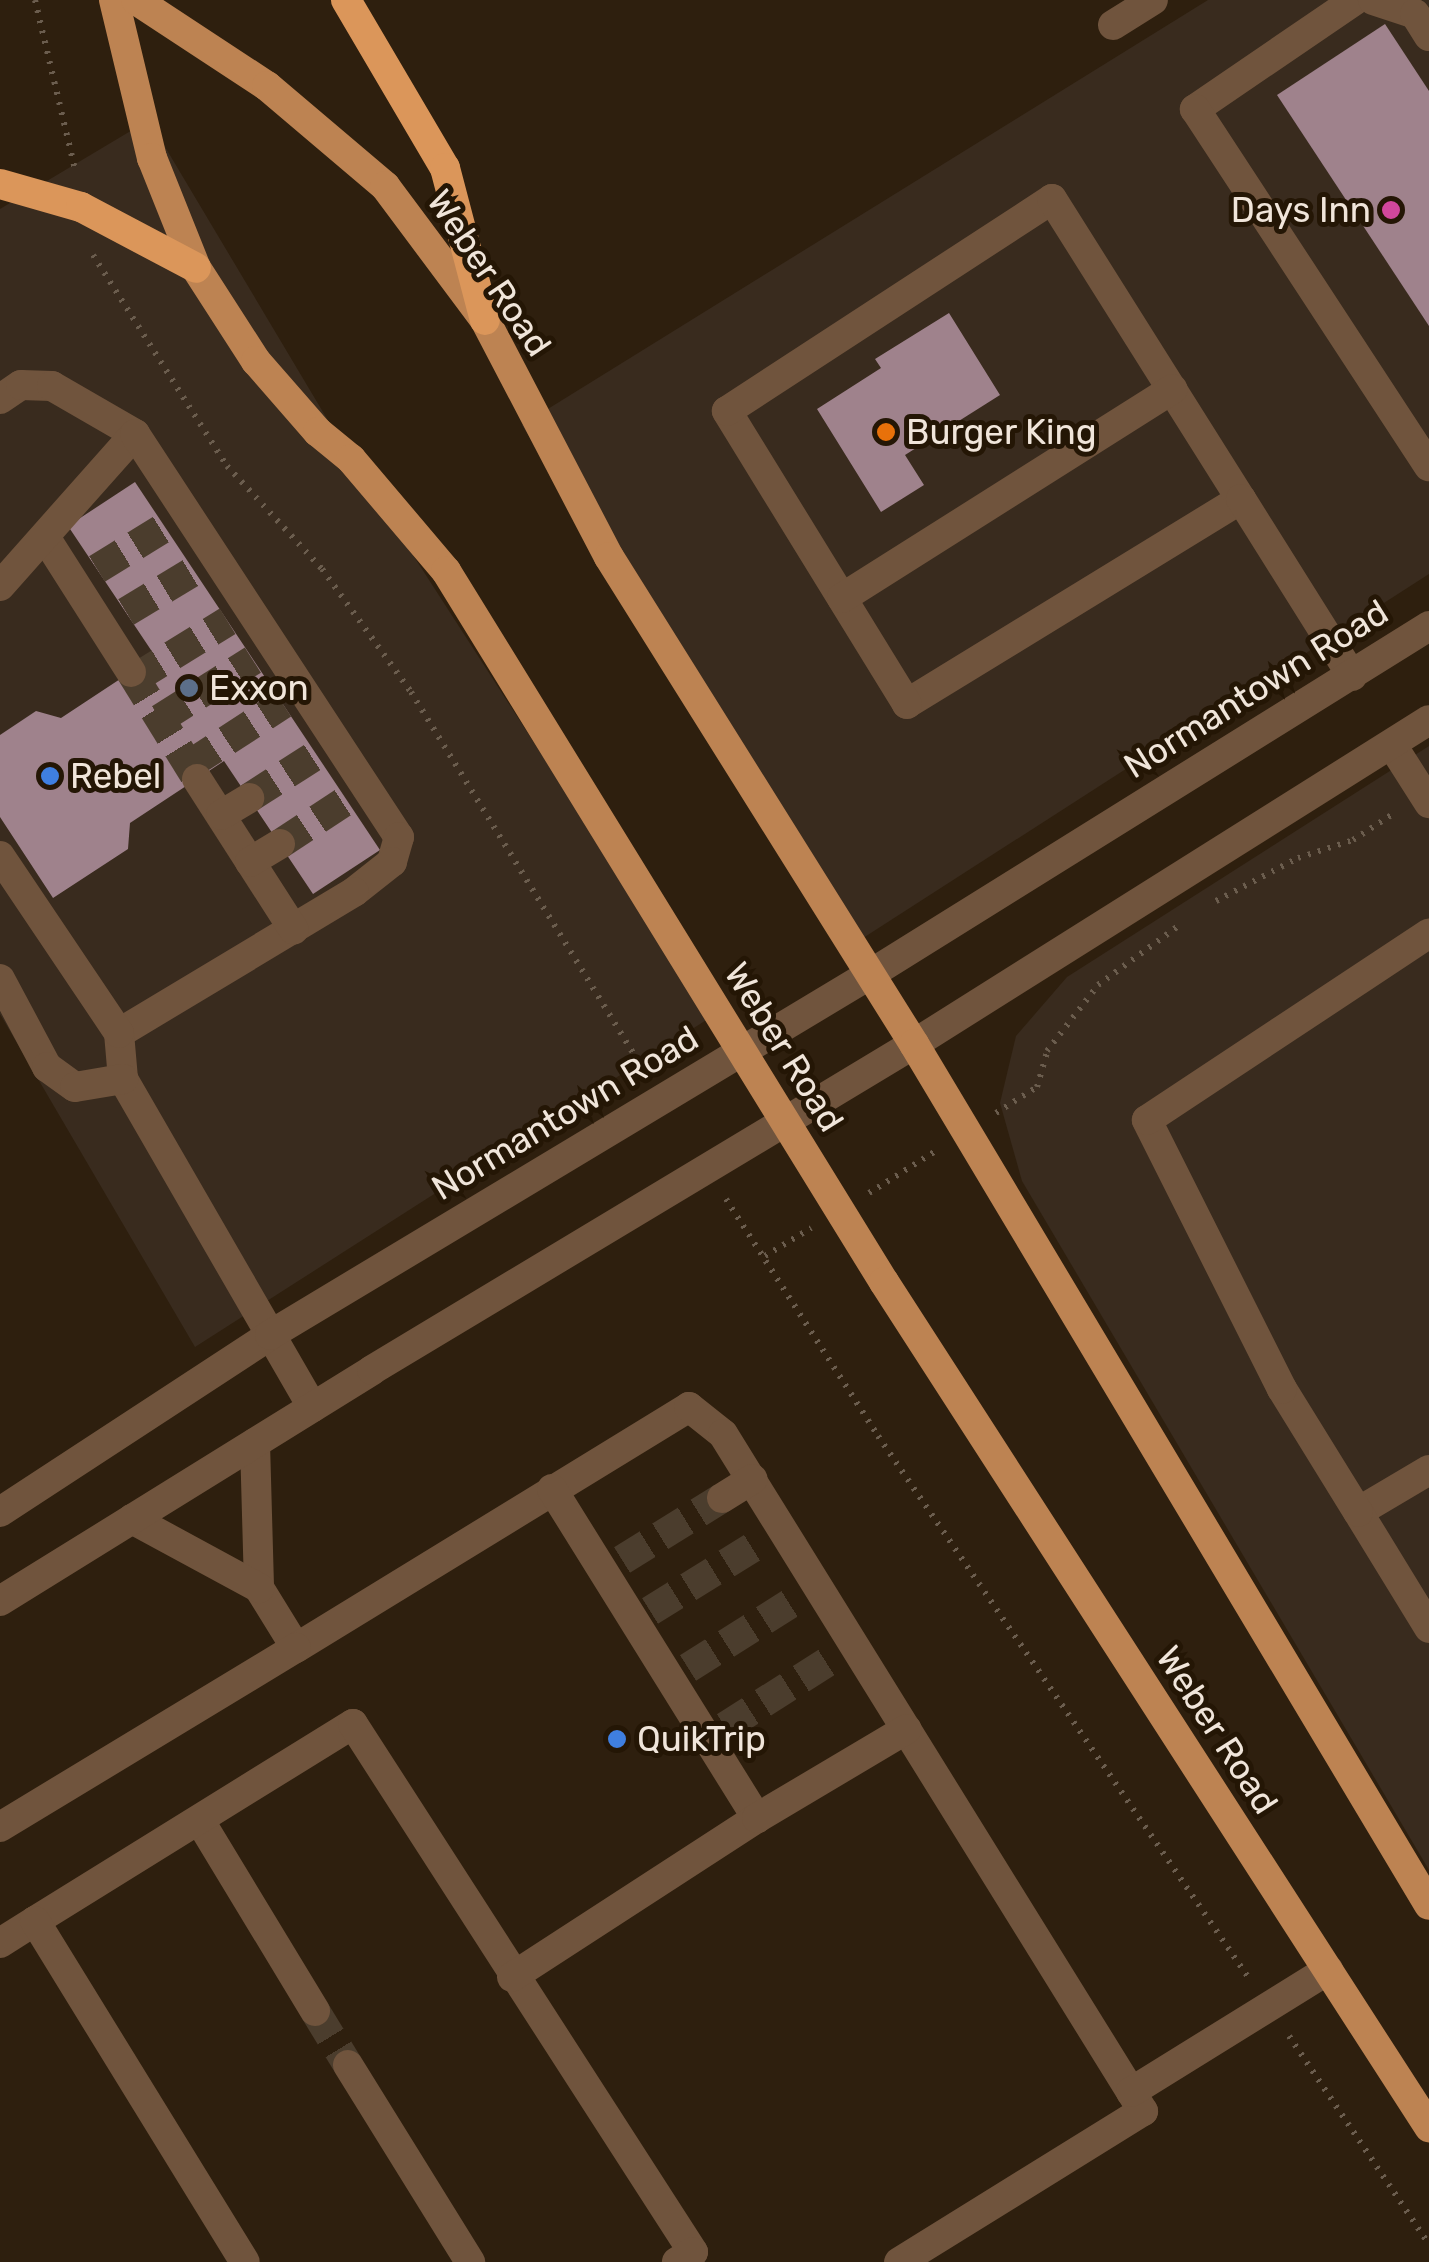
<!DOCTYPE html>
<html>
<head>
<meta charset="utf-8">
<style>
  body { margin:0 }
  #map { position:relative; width:1429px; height:2262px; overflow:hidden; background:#2e1f0e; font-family:Rubik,sans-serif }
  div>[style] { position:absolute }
  .commercial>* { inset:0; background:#392b1e }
  .building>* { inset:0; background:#9f828c }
  .minor-tunnel>* { height:30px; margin-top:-15px; transform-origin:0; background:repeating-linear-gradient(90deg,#4b3d2d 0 30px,transparent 0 45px) }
  .path>* { height:6px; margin-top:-3px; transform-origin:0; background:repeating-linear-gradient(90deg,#6b5d4e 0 2.5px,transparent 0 10.5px) }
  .minor>* { height:30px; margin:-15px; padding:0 15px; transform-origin:15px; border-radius:15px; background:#70543d }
  .major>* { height:30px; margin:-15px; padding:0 15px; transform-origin:15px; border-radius:15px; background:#bd8352 }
  .highway>* { height:30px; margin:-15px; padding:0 15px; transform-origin:15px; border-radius:15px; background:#db965a }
  .dots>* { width:28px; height:28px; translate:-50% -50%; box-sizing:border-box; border:5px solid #241605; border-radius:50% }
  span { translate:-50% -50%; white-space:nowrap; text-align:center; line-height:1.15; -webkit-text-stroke:10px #241605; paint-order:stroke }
  .poi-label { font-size:35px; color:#f0e5da }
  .right { translate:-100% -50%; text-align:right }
  .left { translate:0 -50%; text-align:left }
  .street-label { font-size:35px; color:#f0e5da }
</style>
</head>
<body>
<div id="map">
  <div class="commercial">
    <i style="clip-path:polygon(1208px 0,1429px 0,1429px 574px,846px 949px,522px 425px)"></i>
    <i style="clip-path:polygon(149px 120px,351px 459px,711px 1017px,195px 1347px,0 1014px,0 209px)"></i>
    <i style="clip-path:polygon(1429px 746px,1429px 1870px,1022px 1181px,1000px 1103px,1016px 1036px,1067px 977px)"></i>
  </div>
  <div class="building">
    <i style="clip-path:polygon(1385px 24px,1429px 91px,1429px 326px,1277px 95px)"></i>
    <i style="clip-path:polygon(949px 313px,1000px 395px,905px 455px,924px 485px,881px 512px,817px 409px,881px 368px,875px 359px)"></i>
    <i style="clip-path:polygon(135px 482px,380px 850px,313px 894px,224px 761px,130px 823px,128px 849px,53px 898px,0 817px,0 735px,36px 711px,61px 718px,155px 656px,68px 526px)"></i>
  </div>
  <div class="minor-tunnel">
    <i style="left:97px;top:569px;width:80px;rotate:-31.7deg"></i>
    <i style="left:126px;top:612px;width:79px;rotate:-31.1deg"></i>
    <i style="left:131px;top:672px;width:126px;rotate:58.3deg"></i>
    <i style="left:134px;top:679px;width:110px;rotate:-31.7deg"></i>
    <i style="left:160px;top:719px;width:110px;rotate:-32.4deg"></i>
    <i style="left:189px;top:765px;width:112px;rotate:-33deg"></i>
    <i style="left:249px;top:798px;width:80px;rotate:-32.7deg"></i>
    <i style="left:280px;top:844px;width:80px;rotate:-33.3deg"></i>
    <i style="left:622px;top:1560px;width:118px;rotate:-31.8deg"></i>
    <i style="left:650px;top:1611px;width:127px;rotate:-31.8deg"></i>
    <i style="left:688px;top:1668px;width:125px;rotate:-32.3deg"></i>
    <i style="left:725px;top:1727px;width:125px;rotate:-32.5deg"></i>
    <i style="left:315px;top:2011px;width:63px;rotate:58.6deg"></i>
  </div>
  <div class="path">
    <i style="left:35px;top:0;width:174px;rotate:76.7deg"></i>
    <i style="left:93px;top:255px;width:250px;rotate:57.6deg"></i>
    <i style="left:227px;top:466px;width:140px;rotate:47.3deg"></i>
    <i style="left:322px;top:569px;width:152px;rotate:54.1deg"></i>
    <i style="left:411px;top:692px;width:445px;rotate:58.4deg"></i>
    <i style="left:1216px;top:901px;width:93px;rotate:-27.7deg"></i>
    <i style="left:1298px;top:858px;width:58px;rotate:-18.1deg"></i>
    <i style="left:1353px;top:840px;width:48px;rotate:-33deg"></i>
    <i style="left:996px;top:1113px;width:49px;rotate:-32.4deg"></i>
    <i style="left:1037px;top:1087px;width:37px;rotate:-74deg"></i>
    <i style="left:1047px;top:1051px;width:83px;rotate:-52.3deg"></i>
    <i style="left:1098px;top:985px;width:103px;rotate:-36.3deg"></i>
    <i style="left:869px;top:1193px;width:83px;rotate:-32.2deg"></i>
    <i style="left:726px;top:1199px;width:282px;rotate:57.3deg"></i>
    <i style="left:878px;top:1436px;width:655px;rotate:55.63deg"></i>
    <i style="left:765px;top:1256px;width:54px;rotate:-31.3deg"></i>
    <i style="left:1289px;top:2036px;width:251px;rotate:56.1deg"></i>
  </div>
  <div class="minor">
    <i style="left:1355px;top:0;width:194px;rotate:145.7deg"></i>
    <i style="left:1195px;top:109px;width:427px;rotate:56.8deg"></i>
    <i style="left:1373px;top:0;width:44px;rotate:18.4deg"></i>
    <i style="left:1415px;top:14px;width:26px;rotate:58deg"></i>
    <i style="left:1113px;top:25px;width:47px;rotate:-32deg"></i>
    <i style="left:0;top:399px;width:25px;rotate:-34deg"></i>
    <i style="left:21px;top:385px;width:31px;rotate:2deg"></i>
    <i style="left:52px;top:386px;width:96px;rotate:30deg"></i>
    <i style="left:1241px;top:499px;width:392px;rotate:148.5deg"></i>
    <i style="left:907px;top:704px;width:344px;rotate:-121.6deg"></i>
    <i style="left:727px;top:411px;width:388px;rotate:-33.1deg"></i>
    <i style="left:1052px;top:199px;width:355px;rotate:57.8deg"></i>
    <i style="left:1241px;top:499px;width:209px;rotate:57.9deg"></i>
    <i style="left:45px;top:537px;width:160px;rotate:57.5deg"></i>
    <i style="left:0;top:586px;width:203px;rotate:-48.4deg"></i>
    <i style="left:135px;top:434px;width:482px;rotate:56.8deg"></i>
    <i style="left:399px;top:837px;width:26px;rotate:106deg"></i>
    <i style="left:392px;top:862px;width:48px;rotate:141.7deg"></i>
    <i style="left:354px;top:892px;width:274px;rotate:149deg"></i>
    <i style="left:119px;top:1033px;width:46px;rotate:85deg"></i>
    <i style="left:123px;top:1079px;width:379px;rotate:60deg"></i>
    <i style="left:842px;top:598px;width:391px;rotate:-32.3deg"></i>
    <i style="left:1392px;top:745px;width:69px;rotate:57.5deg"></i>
    <i style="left:197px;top:779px;width:179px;rotate:57.3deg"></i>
    <i style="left:221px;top:815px;width:33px;rotate:-31deg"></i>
    <i style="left:0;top:856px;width:213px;rotate:56.1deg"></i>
    <i style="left:250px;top:862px;width:35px;rotate:-31deg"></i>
    <i style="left:0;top:979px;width:100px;rotate:61.9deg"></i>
    <i style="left:47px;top:1067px;width:34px;rotate:36deg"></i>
    <i style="left:75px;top:1087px;width:49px;rotate:-9.5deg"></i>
    <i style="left:255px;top:1443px;width:145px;rotate:88.4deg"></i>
    <i style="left:259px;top:1588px;width:70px;rotate:58.3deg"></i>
    <i style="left:296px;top:1648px;width:461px;rotate:-31.5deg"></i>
    <i style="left:689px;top:1407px;width:43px;rotate:38.5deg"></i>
    <i style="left:723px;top:1434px;width:797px;rotate:58.19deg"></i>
    <i style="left:1143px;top:2111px;width:287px;rotate:148.2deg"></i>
    <i style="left:1429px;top:1470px;width:82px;rotate:149.4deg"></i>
    <i style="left:1358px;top:1512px;width:136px;rotate:58.5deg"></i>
    <i style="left:552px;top:1489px;width:388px;rotate:58.1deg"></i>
    <i style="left:722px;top:1498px;width:36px;rotate:-32deg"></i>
    <i style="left:0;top:1512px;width:323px;rotate:-33.2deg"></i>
    <i style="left:270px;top:1335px;width:699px;rotate:-31.01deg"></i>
    <i style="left:869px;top:975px;width:660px;rotate:-31.93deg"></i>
    <i style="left:1358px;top:1512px;width:145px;rotate:-121.7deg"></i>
    <i style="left:1282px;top:1389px;width:301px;rotate:-116.7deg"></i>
    <i style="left:1147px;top:1120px;width:338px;rotate:-33.5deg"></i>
    <i style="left:132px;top:1519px;width:145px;rotate:28.5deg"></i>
    <i style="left:0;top:1601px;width:438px;rotate:-31.8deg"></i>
    <i style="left:372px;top:1370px;width:632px;rotate:-31.03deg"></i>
    <i style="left:914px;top:1044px;width:608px;rotate:-32.18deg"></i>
    <i style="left:200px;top:1821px;width:222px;rotate:58.8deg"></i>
    <i style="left:0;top:1827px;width:346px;rotate:-31.2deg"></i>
    <i style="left:35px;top:1921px;width:374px;rotate:-31.8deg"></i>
    <i style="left:353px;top:1724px;width:628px;rotate:57.22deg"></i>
    <i style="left:693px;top:2252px;width:19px;rotate:148deg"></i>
    <i style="left:0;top:1943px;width:41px;rotate:-32.2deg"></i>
    <i style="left:35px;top:1921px;width:400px;rotate:58.4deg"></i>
    <i style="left:512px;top:1977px;width:292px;rotate:-33deg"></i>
    <i style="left:757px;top:1818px;width:174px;rotate:-30.7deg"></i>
    <i style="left:348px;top:2065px;width:232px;rotate:58.2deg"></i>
    <i style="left:1131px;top:2092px;width:232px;rotate:-31.8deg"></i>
  </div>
  <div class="major">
    <i style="left:114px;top:0;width:163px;rotate:76.5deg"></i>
    <i style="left:152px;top:158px;width:118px;rotate:68.2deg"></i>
    <i style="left:196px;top:268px;width:111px;rotate:57.2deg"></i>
    <i style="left:256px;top:361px;width:94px;rotate:48.9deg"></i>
    <i style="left:318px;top:432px;width:43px;rotate:39.3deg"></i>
    <i style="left:351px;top:459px;width:147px;rotate:49.7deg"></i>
    <i style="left:446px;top:571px;width:835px;rotate:58.37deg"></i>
    <i style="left:884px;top:1282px;width:1006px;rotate:57.18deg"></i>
    <i style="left:136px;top:0;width:157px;rotate:33.3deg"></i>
    <i style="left:267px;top:86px;width:155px;rotate:40.3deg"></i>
    <i style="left:385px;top:186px;width:167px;rotate:53.3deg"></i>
    <i style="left:485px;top:320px;width:267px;rotate:62.4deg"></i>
    <i style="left:609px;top:557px;width:575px;rotate:57.94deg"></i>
    <i style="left:914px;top:1044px;width:1003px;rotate:59.11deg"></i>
  </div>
  <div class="highway">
    <i style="left:346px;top:0;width:195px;rotate:59.5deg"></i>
    <i style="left:445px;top:168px;width:157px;rotate:75.3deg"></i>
    <i style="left:0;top:184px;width:84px;rotate:15.9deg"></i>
    <i style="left:81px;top:207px;width:130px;rotate:27.9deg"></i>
  </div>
  <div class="dots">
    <i style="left:1391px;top:210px;background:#d1479c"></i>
    <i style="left:886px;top:432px;background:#e8710a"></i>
    <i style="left:189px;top:688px;background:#5c6f8a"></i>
    <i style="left:50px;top:776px;background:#3f7fe0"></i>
    <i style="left:617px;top:1739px;background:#3f7fe0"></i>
  </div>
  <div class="poi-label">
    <span class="right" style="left:1371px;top:210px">Days Inn</span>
    <span class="left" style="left:906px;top:432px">Burger King</span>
    <span class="left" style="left:209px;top:688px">Exxon</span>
    <span class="left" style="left:70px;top:776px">Rebel</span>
    <span class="left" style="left:637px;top:1739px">QuikTrip</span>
  </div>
  <div class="street-label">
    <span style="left:489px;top:273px;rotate:56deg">Weber Road</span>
    <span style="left:1256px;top:689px;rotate:-32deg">Normantown Road</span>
    <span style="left:784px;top:1047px;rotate:58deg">Weber Road</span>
    <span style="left:565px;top:1113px;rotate:-31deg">Normantown Road</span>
    <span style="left:1217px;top:1730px;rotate:57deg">Weber Road</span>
  </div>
</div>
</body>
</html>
